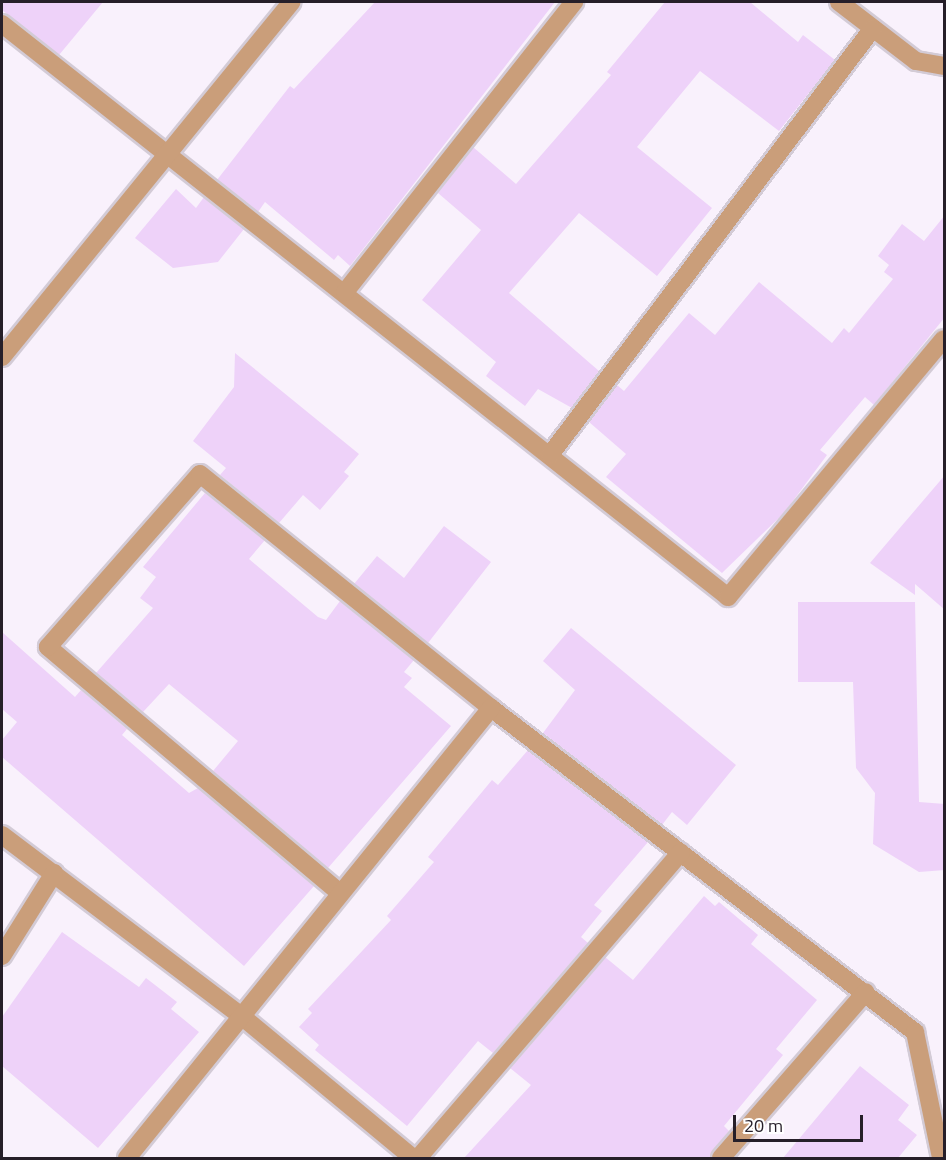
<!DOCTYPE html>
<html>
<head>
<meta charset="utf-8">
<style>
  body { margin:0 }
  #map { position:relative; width:946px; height:1160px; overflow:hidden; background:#f9f1fc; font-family:"Titillium Web",sans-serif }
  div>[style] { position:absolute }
  .building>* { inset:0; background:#eed2f9 }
  .roads { filter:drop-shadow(2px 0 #d3cbd6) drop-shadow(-2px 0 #d3cbd6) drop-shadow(0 2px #d3cbd6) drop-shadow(0 -2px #d3cbd6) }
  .minor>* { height:18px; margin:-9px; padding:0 9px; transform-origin:9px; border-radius:9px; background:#ca9e7a }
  span { translate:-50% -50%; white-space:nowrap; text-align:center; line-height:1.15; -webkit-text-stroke:4.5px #fff; paint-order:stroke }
  .frame { position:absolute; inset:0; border:3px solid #261f29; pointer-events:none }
  .scale { position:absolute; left:733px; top:1115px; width:130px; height:27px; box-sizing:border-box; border:3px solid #261f29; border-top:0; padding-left:8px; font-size:18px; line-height:21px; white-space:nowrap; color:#261f29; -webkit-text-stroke:4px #fff; paint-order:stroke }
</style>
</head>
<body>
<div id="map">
  <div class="building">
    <i style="clip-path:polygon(2px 2px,103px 2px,59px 55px,2px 10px)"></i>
    <i style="clip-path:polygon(375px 2px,555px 2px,350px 266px,338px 255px,334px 260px,265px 202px,258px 212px,217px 180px,290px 86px,294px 89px)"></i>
    <i style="clip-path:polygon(665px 2px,750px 2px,798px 42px,803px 35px,835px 60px,779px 131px,700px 71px,637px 147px,712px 208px,657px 276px,579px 213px,509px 293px,599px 371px,572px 408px,538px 389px,525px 406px,486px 376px,496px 362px,422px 300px,481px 230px,438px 193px,473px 147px,516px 184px,611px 75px,607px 72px)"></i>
    <i style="clip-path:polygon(176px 189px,196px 208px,204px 197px,244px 229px,218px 262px,173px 268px,135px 238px)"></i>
    <i style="clip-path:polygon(945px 215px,945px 317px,874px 405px,865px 397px,820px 450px,827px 455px,784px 513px,722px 573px,606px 477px,626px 454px,589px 422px,617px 385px,624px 391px,689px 313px,715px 335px,759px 282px,832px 343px,844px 328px,849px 333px,893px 279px,884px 272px,889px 265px,878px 256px,902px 224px,924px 241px)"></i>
    <i style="clip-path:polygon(235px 353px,359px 454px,344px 472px,349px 476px,320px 510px,303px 495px,279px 523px,220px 475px,226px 468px,193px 441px,234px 387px)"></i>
    <i style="clip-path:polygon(945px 475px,945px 610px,915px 584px,915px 595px,870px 563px)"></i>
    <i style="clip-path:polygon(205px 493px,265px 540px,249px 559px,318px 617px,326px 620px,340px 601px,414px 660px,404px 672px,412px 678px,404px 687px,451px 726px,328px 868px,213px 771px,238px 741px,169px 684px,143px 712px,96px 673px,153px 608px,140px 598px,156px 577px,143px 567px)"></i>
    <i style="clip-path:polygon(444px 526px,491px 562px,428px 643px,354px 584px,377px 556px,404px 578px)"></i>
    <i style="clip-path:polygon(798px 602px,915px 602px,919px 802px,945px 804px,945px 870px,919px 872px,873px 844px,875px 793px,856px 768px,853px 682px,798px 682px)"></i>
    <i style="clip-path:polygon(571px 628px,736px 765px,687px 825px,672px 812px,662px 825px,543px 733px,575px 690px,543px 661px)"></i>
    <i style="clip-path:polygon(2px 632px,75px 697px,81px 690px,127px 729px,122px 735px,189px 793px,198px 788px,314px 886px,244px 966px,2px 757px,2px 740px,17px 722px,2px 709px)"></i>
    <i style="clip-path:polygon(528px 750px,648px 842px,594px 905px,602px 911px,581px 937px,588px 943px,493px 1053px,478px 1041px,407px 1126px,315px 1050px,319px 1045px,299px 1027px,312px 1013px,308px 1009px,391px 920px,387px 916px,434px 862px,428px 857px,492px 780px,498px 785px)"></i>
    <i style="clip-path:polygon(704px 896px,715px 906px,719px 902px,758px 935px,751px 944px,817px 1000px,776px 1049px,783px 1055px,724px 1126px,729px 1131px,710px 1158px,464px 1158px,531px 1085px,510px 1068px,605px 957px,633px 980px)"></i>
    <i style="clip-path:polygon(62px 932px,139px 987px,146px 978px,177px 1002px,171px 1009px,199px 1032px,98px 1148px,2px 1066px,2px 1017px)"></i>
    <i style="clip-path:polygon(860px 1066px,909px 1105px,898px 1120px,917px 1135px,898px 1158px,783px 1158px)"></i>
  </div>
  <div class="roads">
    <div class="minor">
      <i style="left:839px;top:2px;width:97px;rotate:37.5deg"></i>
      <i style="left:916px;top:61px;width:28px;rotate:10deg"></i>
      <i style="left:2px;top:24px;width:925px;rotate:38.28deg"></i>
      <i style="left:728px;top:597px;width:336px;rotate:-50.1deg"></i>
      <i style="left:345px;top:292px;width:370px;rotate:-51.7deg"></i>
      <i style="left:2px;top:357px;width:458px;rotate:-50.8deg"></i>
      <i style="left:550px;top:455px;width:535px;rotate:-52.89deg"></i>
      <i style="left:2px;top:835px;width:305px;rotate:37.1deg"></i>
      <i style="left:245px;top:1019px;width:218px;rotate:39.6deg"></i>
      <i style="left:340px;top:893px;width:382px;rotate:-139.9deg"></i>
      <i style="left:48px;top:647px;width:230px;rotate:-48.7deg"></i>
      <i style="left:200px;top:474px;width:373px;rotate:38.8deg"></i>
      <i style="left:491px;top:708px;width:534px;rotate:37.39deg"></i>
      <i style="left:915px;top:1032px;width:129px;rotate:78.3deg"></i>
      <i style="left:2px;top:956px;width:98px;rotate:-57.9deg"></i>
      <i style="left:127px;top:1158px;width:579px;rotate:-51.03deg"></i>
      <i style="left:418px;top:1158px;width:403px;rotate:-49.3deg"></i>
      <i style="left:721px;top:1158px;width:220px;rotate:-48.9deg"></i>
    </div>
  </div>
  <div class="frame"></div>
  <div class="scale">20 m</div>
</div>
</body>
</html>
